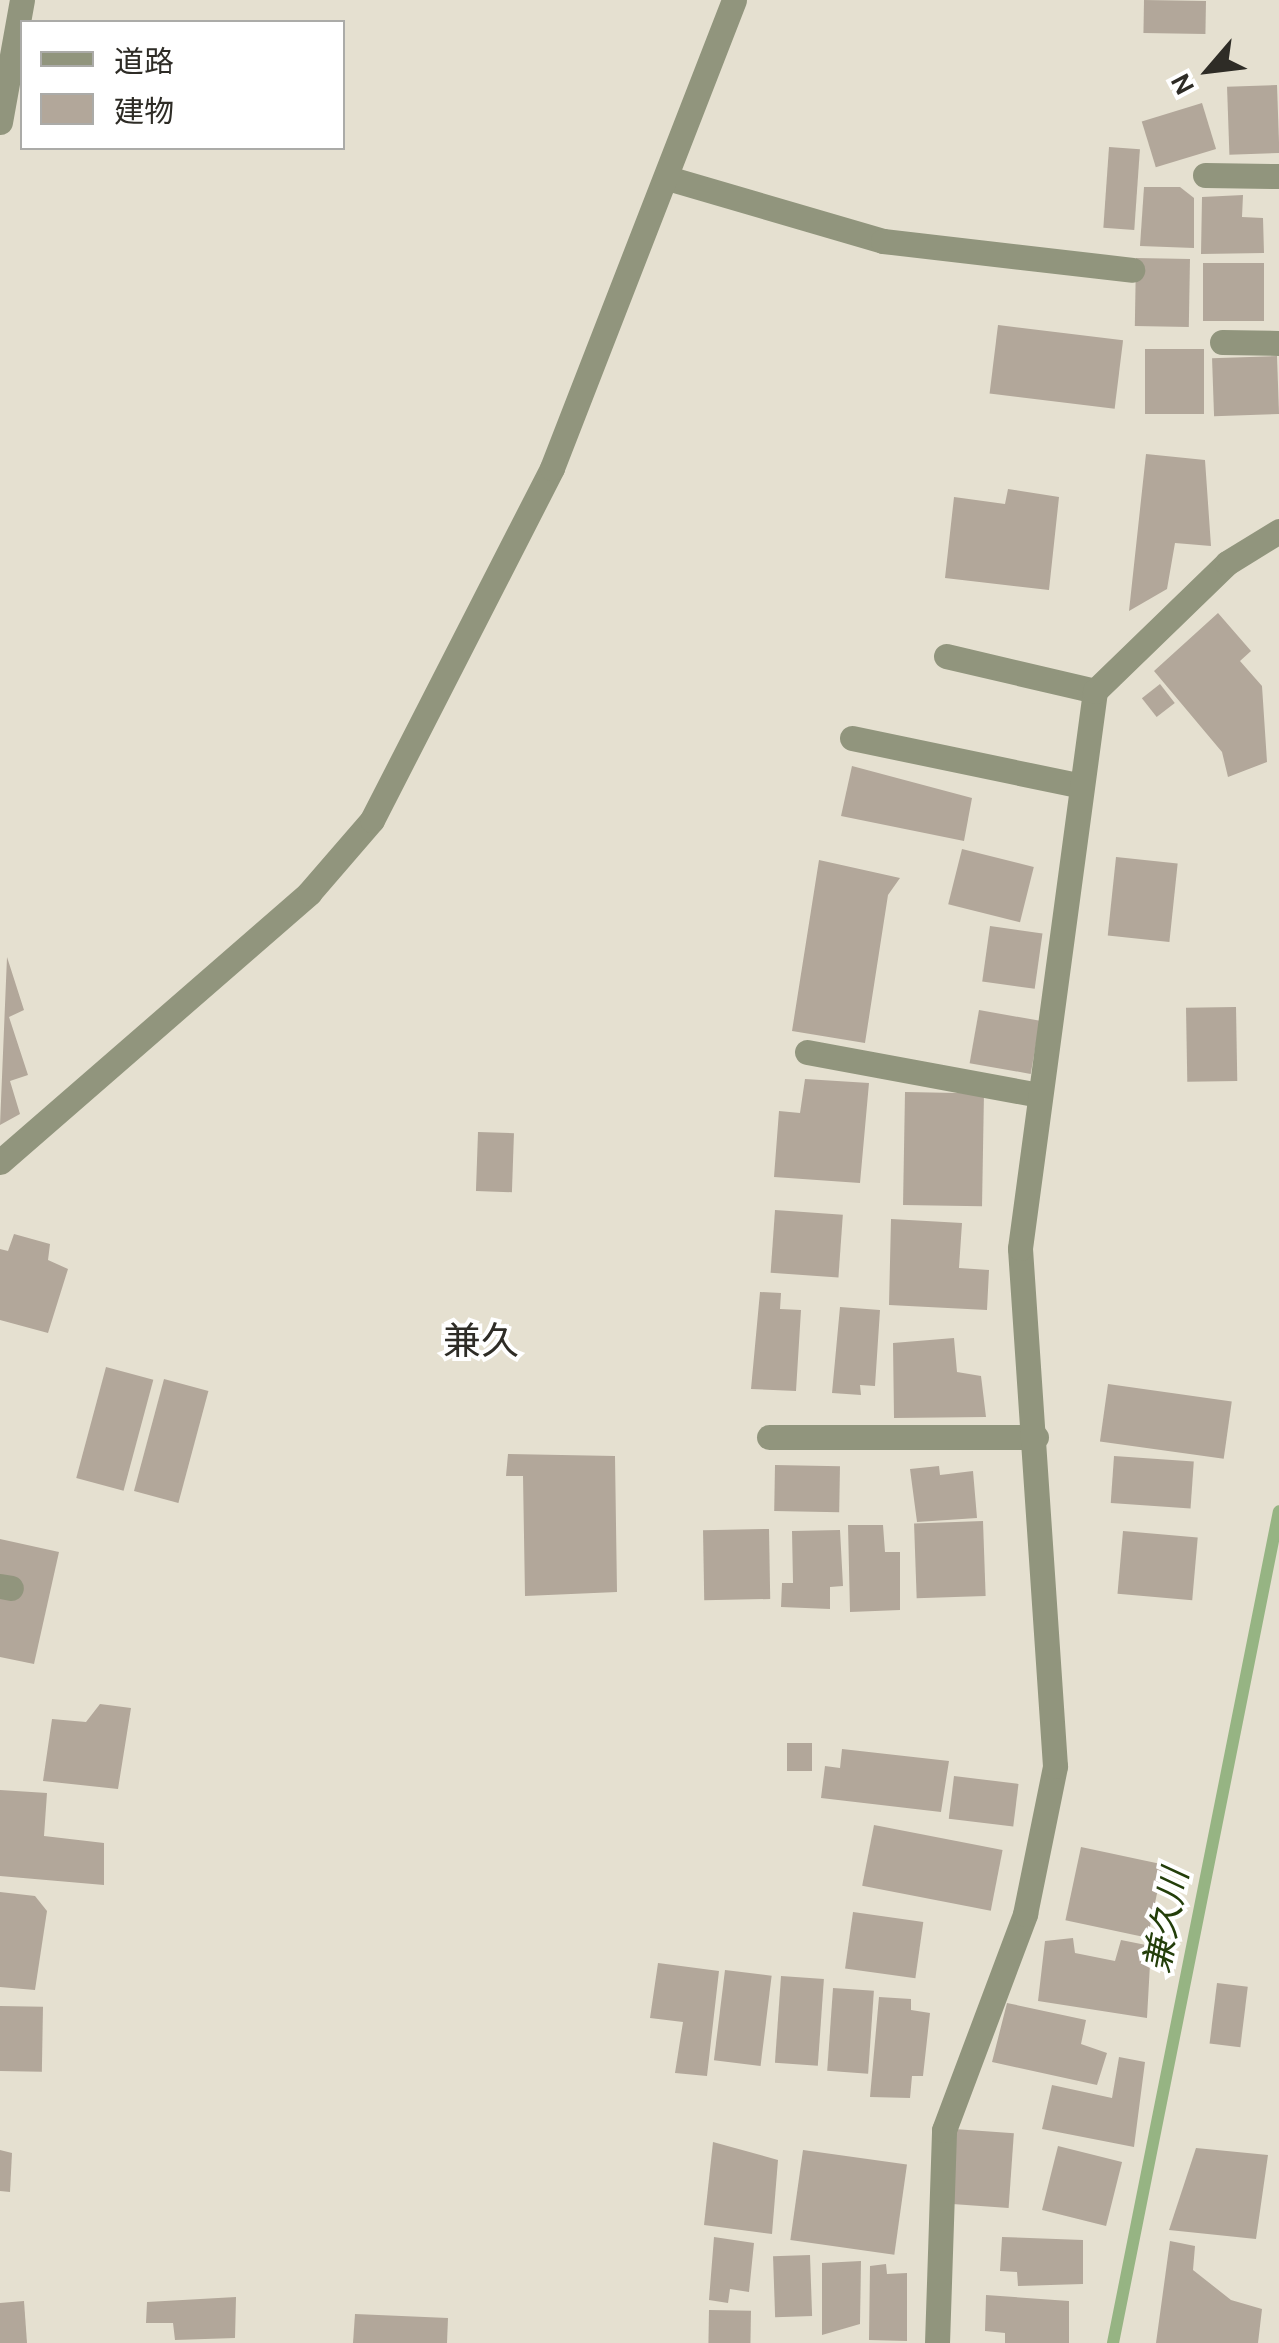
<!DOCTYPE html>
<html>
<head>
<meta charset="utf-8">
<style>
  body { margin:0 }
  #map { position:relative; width:1279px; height:2343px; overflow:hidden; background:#e5e0d0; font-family:Karla,"Noto Sans JP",sans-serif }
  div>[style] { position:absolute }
  .stream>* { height:12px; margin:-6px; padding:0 6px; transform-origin:6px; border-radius:6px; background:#96b483 }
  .building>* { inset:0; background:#b2a79a; transform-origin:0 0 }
  .street>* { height:25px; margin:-12.5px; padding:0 12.5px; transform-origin:12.5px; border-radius:12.5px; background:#91957d }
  span { translate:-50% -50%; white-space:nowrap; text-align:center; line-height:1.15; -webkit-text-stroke:8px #fff; paint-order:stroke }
  .water-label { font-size:35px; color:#233e0a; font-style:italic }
  .quarter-label { font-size:38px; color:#2e2c26 }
  .legend { position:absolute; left:20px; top:20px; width:325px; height:130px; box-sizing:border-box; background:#fff; border:2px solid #ababa8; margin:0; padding:12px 18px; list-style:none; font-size:30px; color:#2e2c26 }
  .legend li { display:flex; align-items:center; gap:20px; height:50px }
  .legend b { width:50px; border:2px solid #ababa8 }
  .north { position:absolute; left:1159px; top:20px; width:100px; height:100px; -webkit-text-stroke:8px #fff; paint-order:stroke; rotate:242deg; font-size:28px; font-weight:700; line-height:40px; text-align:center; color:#2e2c26 }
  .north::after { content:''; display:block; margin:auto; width:35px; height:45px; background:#2e2c26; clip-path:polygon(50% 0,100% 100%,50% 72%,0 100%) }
</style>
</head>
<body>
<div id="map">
  <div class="stream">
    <i style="left:1113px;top:2343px;width:848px;rotate:-78.72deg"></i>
  </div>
  <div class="building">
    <i style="left:1144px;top:0;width:62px;height:33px;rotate:1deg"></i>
    <i style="left:1277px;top:85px;width:68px;height:50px;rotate:88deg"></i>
    <i style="left:1202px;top:103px;width:48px;height:63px;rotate:73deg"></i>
    <i style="left:1109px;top:147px;width:31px;height:81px;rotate:4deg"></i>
    <i style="clip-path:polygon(1144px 187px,1180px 187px,1194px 198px,1194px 248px,1140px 246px)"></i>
    <i style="clip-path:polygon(1243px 195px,1242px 217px,1263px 218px,1264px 253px,1201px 254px,1202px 197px)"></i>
    <i style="left:1136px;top:258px;width:54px;height:68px;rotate:1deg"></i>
    <i style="left:1203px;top:263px;width:61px;height:58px"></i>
    <i style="left:998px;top:325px;width:126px;height:69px;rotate:7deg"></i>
    <i style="left:1145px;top:349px;width:59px;height:65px"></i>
    <i style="left:1277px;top:356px;width:58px;height:65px;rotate:88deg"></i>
    <i style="clip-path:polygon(1146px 454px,1205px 460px,1211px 546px,1175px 543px,1167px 589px,1129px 611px)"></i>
    <i style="clip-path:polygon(1008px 489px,1059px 497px,1049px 590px,945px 578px,954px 497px,1005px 504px)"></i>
    <i style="clip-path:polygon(1218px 613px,1251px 651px,1240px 661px,1262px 686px,1267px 762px,1228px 777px,1222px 752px,1154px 671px)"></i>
    <i style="left:1160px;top:684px;width:24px;height:23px;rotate:52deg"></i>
    <i style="clip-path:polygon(852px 766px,972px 798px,964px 841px,841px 816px)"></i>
    <i style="left:962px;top:849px;width:74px;height:57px;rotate:14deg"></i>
    <i style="left:1116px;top:857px;width:62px;height:79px;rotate:6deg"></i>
    <i style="clip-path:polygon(819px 860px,900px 878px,888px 895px,865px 1043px,792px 1031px)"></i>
    <i style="left:990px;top:926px;width:53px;height:56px;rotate:8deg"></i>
    <i style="clip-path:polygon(7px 957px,24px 1010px,9px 1017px,28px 1075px,10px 1081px,20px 1114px,0 1125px)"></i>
    <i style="left:1236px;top:1007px;width:74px;height:50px;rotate:89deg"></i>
    <i style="left:979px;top:1010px;width:62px;height:54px;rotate:10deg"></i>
    <i style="clip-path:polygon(805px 1079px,869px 1083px,860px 1183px,774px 1177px,779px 1111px,800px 1113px)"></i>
    <i style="left:905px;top:1092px;width:79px;height:113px;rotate:1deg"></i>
    <i style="left:478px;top:1132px;width:36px;height:59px;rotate:2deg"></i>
    <i style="left:775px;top:1210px;width:68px;height:63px;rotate:4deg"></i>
    <i style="clip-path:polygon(891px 1219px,962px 1223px,959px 1268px,989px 1270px,987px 1310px,889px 1305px)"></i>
    <i style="clip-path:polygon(14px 1234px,50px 1244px,48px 1260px,68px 1269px,48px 1333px,0 1320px,0 1249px,8px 1251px)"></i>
    <i style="clip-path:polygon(760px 1292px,781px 1293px,780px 1309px,801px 1310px,796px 1391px,751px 1389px)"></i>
    <i style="clip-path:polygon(840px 1307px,880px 1310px,875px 1386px,860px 1385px,861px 1395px,832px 1393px)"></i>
    <i style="clip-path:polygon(954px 1338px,957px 1372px,981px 1376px,986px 1417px,894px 1418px,893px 1343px)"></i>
    <i style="left:106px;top:1367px;width:49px;height:115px;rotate:15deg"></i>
    <i style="left:164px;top:1379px;width:46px;height:116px;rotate:15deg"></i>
    <i style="left:1108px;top:1384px;width:125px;height:58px;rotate:8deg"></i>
    <i style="clip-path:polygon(508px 1454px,615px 1456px,617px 1592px,525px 1596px,523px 1476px,506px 1476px)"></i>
    <i style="left:1114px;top:1456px;width:80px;height:47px;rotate:4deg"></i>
    <i style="left:775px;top:1465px;width:65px;height:46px;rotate:1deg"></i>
    <i style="clip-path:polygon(939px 1466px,940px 1475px,973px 1471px,977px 1518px,917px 1522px,910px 1469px)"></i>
    <i style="left:983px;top:1521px;width:75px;height:69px;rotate:88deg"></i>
    <i style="clip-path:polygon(848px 1525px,883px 1525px,885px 1552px,900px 1552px,900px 1610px,850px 1612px)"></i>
    <i style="left:769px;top:1529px;width:70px;height:66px;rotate:89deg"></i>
    <i style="clip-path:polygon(840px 1530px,843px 1586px,830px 1587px,830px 1609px,781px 1607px,782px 1583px,793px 1583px,792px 1531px)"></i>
    <i style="left:1123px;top:1531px;width:75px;height:63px;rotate:5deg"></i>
    <i style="clip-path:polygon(0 1539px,59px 1552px,34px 1664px,0 1657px)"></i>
    <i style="clip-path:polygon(100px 1704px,131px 1708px,118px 1789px,43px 1781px,52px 1719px,86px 1722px)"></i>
    <i style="left:787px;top:1743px;width:25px;height:28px"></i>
    <i style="clip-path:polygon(842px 1749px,949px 1761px,941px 1812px,821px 1798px,825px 1766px,840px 1768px)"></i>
    <i style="left:954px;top:1776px;width:65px;height:43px;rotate:7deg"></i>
    <i style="clip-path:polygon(0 1790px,47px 1793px,44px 1836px,104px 1843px,104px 1885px,0 1876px)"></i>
    <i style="left:874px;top:1825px;width:131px;height:62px;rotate:11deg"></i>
    <i style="left:1081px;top:1847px;width:84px;height:75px;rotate:12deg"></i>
    <i style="clip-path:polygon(0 1892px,35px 1896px,47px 1911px,35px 1990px,0 1987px)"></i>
    <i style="left:853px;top:1912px;width:71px;height:57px;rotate:8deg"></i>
    <i style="clip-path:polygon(1073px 1938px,1075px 1953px,1115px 1961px,1121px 1940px,1151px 1946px,1147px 2018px,1038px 2001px,1045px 1941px)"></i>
    <i style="clip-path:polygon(658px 1963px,719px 1971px,707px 2076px,675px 2073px,683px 2022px,650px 2018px)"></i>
    <i style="left:725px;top:1970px;width:47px;height:91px;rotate:7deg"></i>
    <i style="left:781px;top:1976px;width:43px;height:87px;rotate:4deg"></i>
    <i style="left:1217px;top:1983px;width:31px;height:61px;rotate:7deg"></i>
    <i style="left:833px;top:1988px;width:41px;height:83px;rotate:4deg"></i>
    <i style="clip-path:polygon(879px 1997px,911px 1999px,911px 2010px,930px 2013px,923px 2076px,912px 2076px,910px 2098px,870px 2097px)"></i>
    <i style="clip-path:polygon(1007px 2003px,1086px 2020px,1081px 2044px,1107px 2053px,1097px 2085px,992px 2062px)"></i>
    <i style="left:0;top:2006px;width:43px;height:65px;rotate:1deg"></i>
    <i style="clip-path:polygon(1119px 2057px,1145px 2062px,1134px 2147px,1042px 2129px,1052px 2085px,1112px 2098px)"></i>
    <i style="left:954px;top:2129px;width:60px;height:75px;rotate:4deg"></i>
    <i style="clip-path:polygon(713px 2142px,778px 2160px,772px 2234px,704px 2225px)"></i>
    <i style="left:1058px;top:2146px;width:66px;height:66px;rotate:14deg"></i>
    <i style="clip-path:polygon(1196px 2148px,1268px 2155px,1256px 2239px,1169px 2230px)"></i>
    <i style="clip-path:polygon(0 2150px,12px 2153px,10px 2192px,0 2191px)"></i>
    <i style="left:803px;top:2150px;width:105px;height:91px;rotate:8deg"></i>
    <i style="clip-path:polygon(714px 2237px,754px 2243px,749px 2292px,730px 2289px,728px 2303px,709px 2300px)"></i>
    <i style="clip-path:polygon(1002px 2237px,1083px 2240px,1083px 2284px,1018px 2286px,1017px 2272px,1000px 2271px)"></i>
    <i style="clip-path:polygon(1170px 2241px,1195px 2246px,1193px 2270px,1231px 2300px,1262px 2309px,1258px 2343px,1156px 2343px)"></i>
    <i style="left:810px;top:2255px;width:61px;height:37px;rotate:88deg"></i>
    <i style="clip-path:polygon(861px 2261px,860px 2324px,822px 2335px,822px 2263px)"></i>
    <i style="clip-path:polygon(886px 2264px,887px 2274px,907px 2273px,907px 2341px,869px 2340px,870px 2266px)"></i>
    <i style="clip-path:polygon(986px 2295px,1069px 2301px,1069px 2343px,1005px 2343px,1005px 2333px,985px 2331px)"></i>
    <i style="clip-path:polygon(236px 2297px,235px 2338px,175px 2340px,173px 2323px,146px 2323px,147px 2302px)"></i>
    <i style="clip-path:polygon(24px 2301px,27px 2343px,0 2343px,0 2303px)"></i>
    <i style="left:709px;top:2310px;width:42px;height:33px;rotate:1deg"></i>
    <i style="clip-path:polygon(355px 2314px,448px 2318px,447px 2343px,353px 2343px)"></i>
  </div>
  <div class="street">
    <i style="left:0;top:122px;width:124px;rotate:-79.8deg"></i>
    <i style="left:1205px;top:175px;width:74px;rotate:0.8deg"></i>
    <i style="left:671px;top:179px;width:221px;rotate:16.3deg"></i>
    <i style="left:883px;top:241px;width:251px;rotate:6.6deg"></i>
    <i style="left:1222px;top:342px;width:57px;rotate:1deg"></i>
    <i style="left:946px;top:656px;width:153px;rotate:13.2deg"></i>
    <i style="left:852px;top:738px;width:234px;rotate:11.8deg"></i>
    <i style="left:807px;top:1052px;width:235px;rotate:10.5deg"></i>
    <i style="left:0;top:1162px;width:410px;rotate:-41deg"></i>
    <i style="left:309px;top:893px;width:96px;rotate:-49.2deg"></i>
    <i style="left:372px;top:820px;width:395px;rotate:-62.9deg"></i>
    <i style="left:552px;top:468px;width:502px;rotate:-68.75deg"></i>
    <i style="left:769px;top:1437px;width:267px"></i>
    <i style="left:0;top:1586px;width:11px;rotate:10deg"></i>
    <i style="left:937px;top:2343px;width:213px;rotate:-88.1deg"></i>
    <i style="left:944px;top:2130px;width:231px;rotate:-69.4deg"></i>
    <i style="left:1025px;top:1914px;width:151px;rotate:-78.5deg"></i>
    <i style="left:1055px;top:1766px;width:519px;rotate:-93.87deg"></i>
    <i style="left:1020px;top:1248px;width:562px;rotate:-82.33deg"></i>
    <i style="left:1095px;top:691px;width:184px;rotate:-44.1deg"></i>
    <i style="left:1227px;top:563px;width:61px;rotate:-31.6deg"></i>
  </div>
  <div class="water-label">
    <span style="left:1167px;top:1921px;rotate:-79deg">兼久川</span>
  </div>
  <div class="quarter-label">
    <span style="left:481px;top:1342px">兼久</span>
  </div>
  <ul class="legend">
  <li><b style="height:12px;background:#91957d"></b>道路</li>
  <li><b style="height:28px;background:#b2a79a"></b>建物</li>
  </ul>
  <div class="north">N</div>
</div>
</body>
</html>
